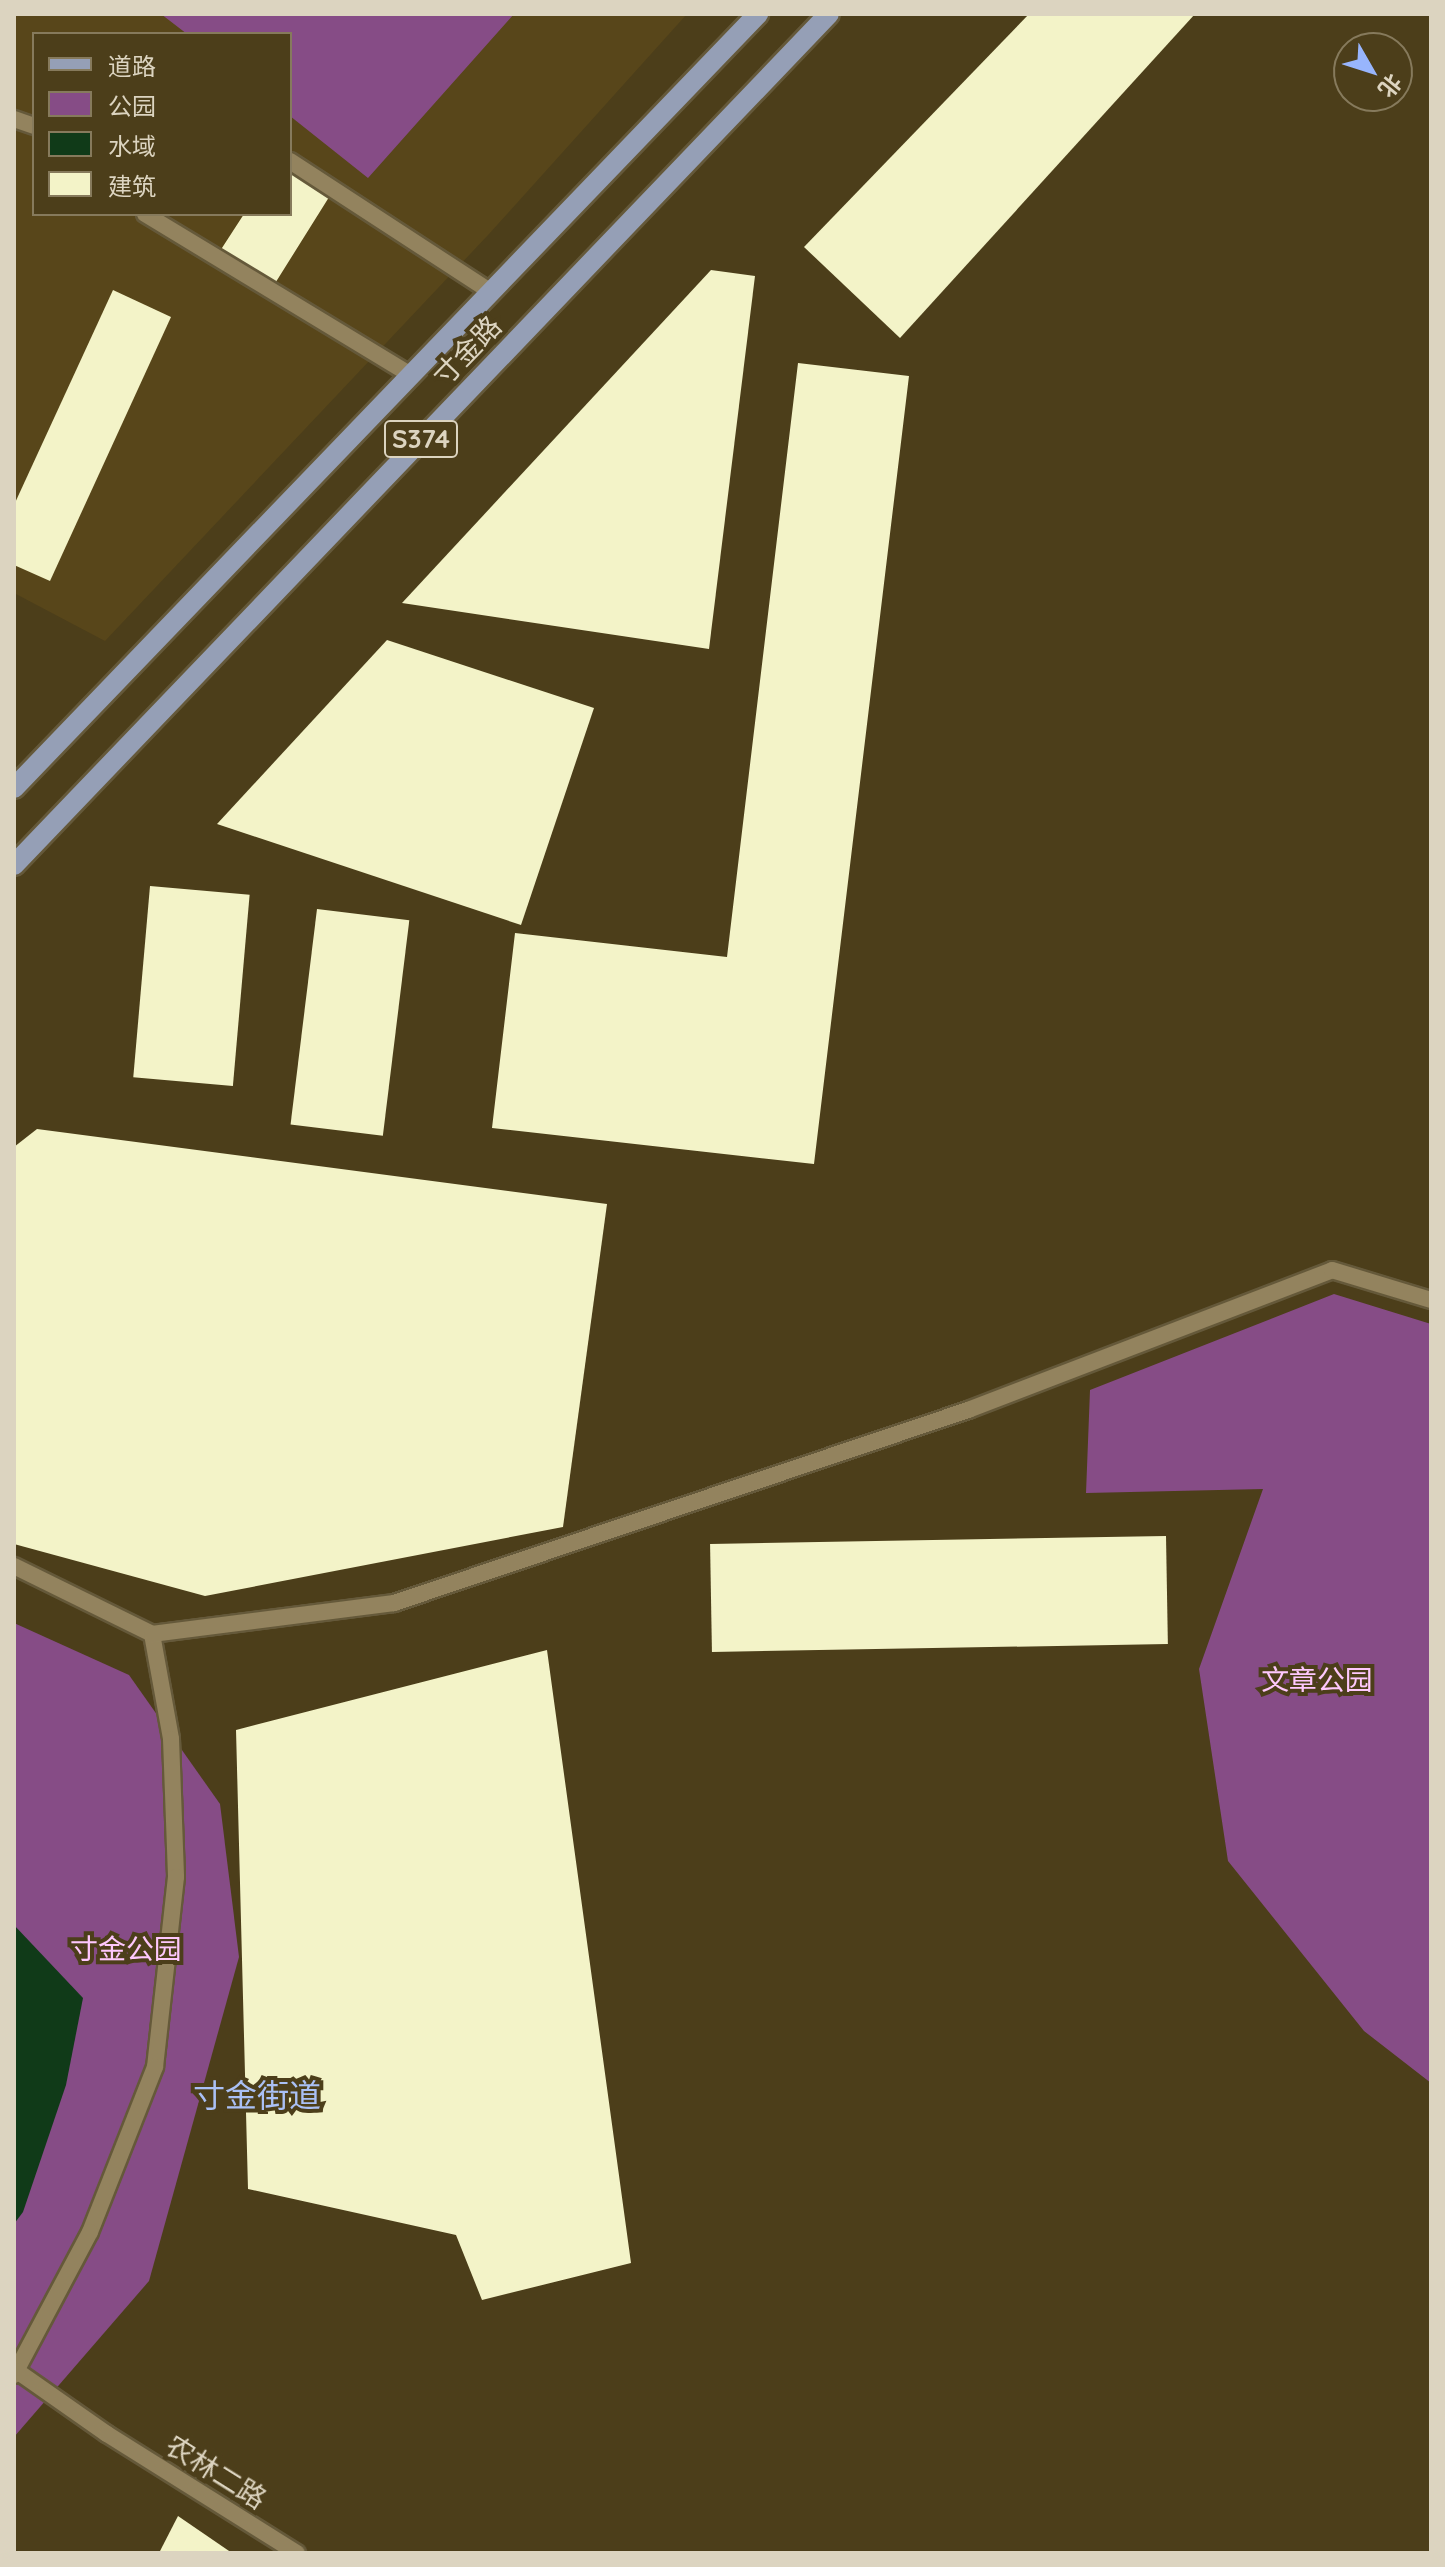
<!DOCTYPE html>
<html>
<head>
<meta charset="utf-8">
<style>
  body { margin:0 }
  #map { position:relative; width:1445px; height:2567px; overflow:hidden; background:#4c3e1a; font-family:Quicksand,"Noto Sans SC",sans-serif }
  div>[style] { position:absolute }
  .built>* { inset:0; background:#58461a }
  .green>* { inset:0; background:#864c86 }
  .water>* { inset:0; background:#103a18 }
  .building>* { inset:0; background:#f3f3c8; transform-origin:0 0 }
  .roads { filter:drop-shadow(2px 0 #65593a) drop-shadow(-2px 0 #65593a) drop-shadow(0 2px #65593a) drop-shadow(0 -2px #65593a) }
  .minor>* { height:16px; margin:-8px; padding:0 8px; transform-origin:8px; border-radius:8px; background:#93835e }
  .primary>* { height:20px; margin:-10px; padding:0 10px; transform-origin:10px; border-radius:10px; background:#959fb6 }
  span { translate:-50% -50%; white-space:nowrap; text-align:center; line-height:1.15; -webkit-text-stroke:8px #4c3e1a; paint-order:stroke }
  .shield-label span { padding:2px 6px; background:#4c3e1a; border:2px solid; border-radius:6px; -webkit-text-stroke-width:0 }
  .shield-label { font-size:26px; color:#dcd4c0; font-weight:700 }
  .street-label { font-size:28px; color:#dcd4c0 }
  .park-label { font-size:28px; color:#fec8fd }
  .quarter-label { font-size:32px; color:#aac0f5 }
  .frame { position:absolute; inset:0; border:16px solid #dcd4c0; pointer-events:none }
  .legend { position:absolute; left:32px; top:32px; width:260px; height:184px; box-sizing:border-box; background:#4c3e1a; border:2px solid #867a5c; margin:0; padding:10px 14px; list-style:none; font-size:24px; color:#dcd4c0 }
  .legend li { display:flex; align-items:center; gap:16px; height:40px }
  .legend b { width:40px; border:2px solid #867a5c }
  .north { position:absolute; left:1333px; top:32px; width:80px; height:80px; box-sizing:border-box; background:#4c3e1a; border:2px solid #867a5c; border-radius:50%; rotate:129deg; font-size:22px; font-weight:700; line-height:32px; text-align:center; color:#dcd4c0 }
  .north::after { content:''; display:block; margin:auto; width:28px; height:36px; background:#98b5fd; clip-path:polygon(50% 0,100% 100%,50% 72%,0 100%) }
</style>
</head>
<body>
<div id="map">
  <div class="built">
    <i style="clip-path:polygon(evenodd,14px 14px,687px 14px,489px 234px,105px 641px,14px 593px,14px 14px,34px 34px,290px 34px,290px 214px,34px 214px,34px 34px)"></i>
  </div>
  <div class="green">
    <i style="clip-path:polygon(161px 14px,514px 14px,368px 178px,290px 116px,290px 34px,187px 34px)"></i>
    <i style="clip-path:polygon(1334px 1294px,1431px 1324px,1431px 2083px,1364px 2031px,1228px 1861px,1199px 1669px,1263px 1489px,1086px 1493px,1090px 1390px)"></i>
    <i style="clip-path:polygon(14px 1623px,129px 1675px,220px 1804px,239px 1957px,149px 2281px,14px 2437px)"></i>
  </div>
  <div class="water">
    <i style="clip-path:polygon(14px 1925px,83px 1998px,66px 2085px,23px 2212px,14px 2224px)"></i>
  </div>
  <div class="building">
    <i style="clip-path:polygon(1029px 14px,1195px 14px,900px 338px,804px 247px)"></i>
    <i style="clip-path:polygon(290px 168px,331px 194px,274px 285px,220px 251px,244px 214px,290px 214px)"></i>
    <i style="clip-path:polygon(711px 270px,755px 276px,709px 649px,402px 603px)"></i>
    <i style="clip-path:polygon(113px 290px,171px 317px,50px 581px,14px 565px,14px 505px)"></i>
    <i style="clip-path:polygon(798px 363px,909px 376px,814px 1164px,492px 1128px,515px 933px,727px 957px)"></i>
    <i style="clip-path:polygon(387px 640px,594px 708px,521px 925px,217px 824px)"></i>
    <i style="left:150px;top:886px;width:100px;height:192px;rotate:5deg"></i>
    <i style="left:317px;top:909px;width:93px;height:217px;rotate:7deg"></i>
    <i style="clip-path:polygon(37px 1129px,607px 1204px,563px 1527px,205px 1596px,14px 1544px,14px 1147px)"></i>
    <i style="left:1166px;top:1536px;width:108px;height:456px;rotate:89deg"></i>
    <i style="clip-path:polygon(547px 1650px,631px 2263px,482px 2300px,456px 2235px,248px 2189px,236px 1730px)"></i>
    <i style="clip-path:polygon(178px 2516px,232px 2553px,159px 2553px)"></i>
  </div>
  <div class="roads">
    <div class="minor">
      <i style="left:14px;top:119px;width:21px;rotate:19deg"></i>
      <i style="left:290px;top:161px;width:240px;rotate:33.1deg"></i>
      <i style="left:145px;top:214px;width:311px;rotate:31.2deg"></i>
      <i style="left:14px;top:1566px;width:154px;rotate:26.2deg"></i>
      <i style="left:152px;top:1634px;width:107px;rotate:79.7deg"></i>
      <i style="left:171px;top:1739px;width:138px;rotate:87.9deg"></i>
      <i style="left:176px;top:1877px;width:191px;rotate:96.3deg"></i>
      <i style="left:155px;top:2067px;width:177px;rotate:111.5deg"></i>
      <i style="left:90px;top:2232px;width:162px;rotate:118deg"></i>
      <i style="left:152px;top:1634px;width:244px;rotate:-7.3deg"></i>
      <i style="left:394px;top:1603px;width:606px;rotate:-18.58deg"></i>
      <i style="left:968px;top:1410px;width:390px;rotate:-21deg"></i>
      <i style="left:1332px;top:1270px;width:103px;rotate:16.9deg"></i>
      <i style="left:17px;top:2371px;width:110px;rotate:35deg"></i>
      <i style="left:107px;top:2434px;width:224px;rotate:32.1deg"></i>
    </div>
    <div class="primary">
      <i style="left:14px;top:788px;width:1074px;rotate:-46.13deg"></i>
      <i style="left:14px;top:865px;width:1178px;rotate:-46.24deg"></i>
    </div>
  </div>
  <div class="shield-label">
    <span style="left:421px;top:439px">S374</span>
  </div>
  <div class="street-label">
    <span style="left:467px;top:351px;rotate:-46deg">寸金路</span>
    <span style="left:216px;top:2472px;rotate:32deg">农林二路</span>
  </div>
  <div class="park-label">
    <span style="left:1317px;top:1680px">文章公园</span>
    <span style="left:126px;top:1949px">寸金公园</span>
  </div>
  <div class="quarter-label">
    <span style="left:257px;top:2095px">寸金街道</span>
  </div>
  <div class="frame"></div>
  <ul class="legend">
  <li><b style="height:10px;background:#959fb6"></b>道路</li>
  <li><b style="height:22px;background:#864c86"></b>公园</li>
  <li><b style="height:22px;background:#103a18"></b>水域</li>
  <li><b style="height:22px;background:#f3f3c8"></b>建筑</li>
  </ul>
  <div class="north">北</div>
</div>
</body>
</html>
